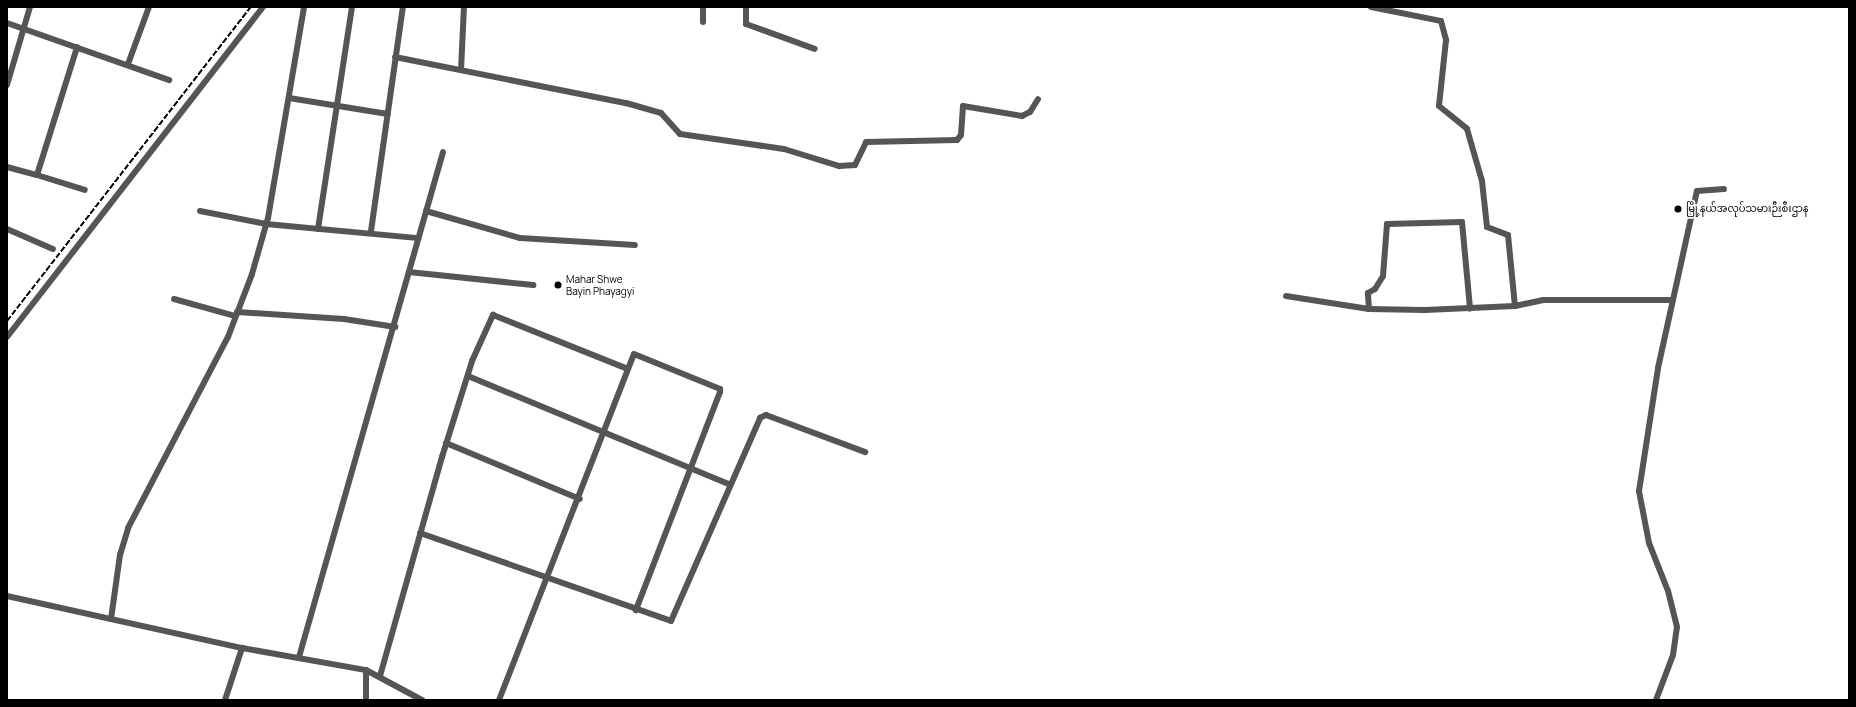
<!DOCTYPE html>
<html>
<head>
<meta charset="utf-8">
<style>
  body { margin:0 }
  #map { position:relative; width:1856px; height:707px; overflow:hidden; background:#fff; font-family:Manrope,"Noto Sans Myanmar",sans-serif }
  div>[style] { position:absolute }
  .street>* { height:6px; margin:-3px; padding:0 3px; transform-origin:3px; border-radius:3px; background:#555 }
  .rail>* { height:2px; margin-top:-1px; transform-origin:0; background:repeating-linear-gradient(90deg,#000 0 6px,transparent 0 8px) }
  .dots>* { width:11px; height:11px; translate:-50% -50%; box-sizing:border-box; border:2px solid #fff; border-radius:50% }
  span { translate:-50% -50%; white-space:nowrap; text-align:center; line-height:1.15; -webkit-text-stroke:3.5px #fff; paint-order:stroke }
  .poi-label { font-size:10px; color:#000 }
  .left { translate:0 -50%; text-align:left }
  .frame { position:absolute; inset:0; border:8px solid #000; pointer-events:none }
</style>
</head>
<body>
<div id="map">
  <div class="street">
    <i style="left:746px;top:7px;width:17px;rotate:90deg"></i>
    <i style="left:746px;top:24px;width:73px;rotate:19.9deg"></i>
    <i style="left:1371px;top:7px;width:71px;rotate:11.3deg"></i>
    <i style="left:1441px;top:21px;width:20px;rotate:75deg"></i>
    <i style="left:1446px;top:40px;width:66px;rotate:96.1deg"></i>
    <i style="left:1439px;top:106px;width:36px;rotate:39deg"></i>
    <i style="left:1467px;top:129px;width:54px;rotate:73.9deg"></i>
    <i style="left:1482px;top:181px;width:46px;rotate:83.8deg"></i>
    <i style="left:1487px;top:227px;width:22px;rotate:21deg"></i>
    <i style="left:1508px;top:235px;width:71px;rotate:84.4deg"></i>
    <i style="left:703px;top:22px;width:15px;rotate:-90deg"></i>
    <i style="left:7px;top:23px;width:172px;rotate:19.4deg"></i>
    <i style="left:395px;top:57px;width:236px;rotate:11.3deg"></i>
    <i style="left:626px;top:103px;width:36px;rotate:16deg"></i>
    <i style="left:661px;top:113px;width:28px;rotate:48deg"></i>
    <i style="left:680px;top:134px;width:105px;rotate:8.2deg"></i>
    <i style="left:784px;top:149px;width:58px;rotate:17.2deg"></i>
    <i style="left:839px;top:166px;width:16px;rotate:-4deg"></i>
    <i style="left:855px;top:165px;width:25px;rotate:-64deg"></i>
    <i style="left:866px;top:142px;width:91px;rotate:-1.3deg"></i>
    <i style="left:957px;top:140px;width:6px;rotate:-51deg"></i>
    <i style="left:961px;top:135px;width:29px;rotate:-86deg"></i>
    <i style="left:963px;top:106px;width:60px;rotate:9.6deg"></i>
    <i style="left:1022px;top:116px;width:9px;rotate:-27deg"></i>
    <i style="left:1030px;top:112px;width:15px;rotate:-58deg"></i>
    <i style="left:128px;top:64px;width:61px;rotate:-69.8deg"></i>
    <i style="left:461px;top:70px;width:63px;rotate:-87.3deg"></i>
    <i style="left:7px;top:85px;width:81px;rotate:-73.6deg"></i>
    <i style="left:289px;top:98px;width:100px;rotate:9.2deg"></i>
    <i style="left:7px;top:167px;width:31px;rotate:15deg"></i>
    <i style="left:37px;top:175px;width:134px;rotate:-72.6deg"></i>
    <i style="left:37px;top:175px;width:50px;rotate:17.4deg"></i>
    <i style="left:200px;top:211px;width:67px;rotate:11.1deg"></i>
    <i style="left:266px;top:224px;width:153px;rotate:5.3deg"></i>
    <i style="left:426px;top:211px;width:98px;rotate:16deg"></i>
    <i style="left:520px;top:238px;width:115px;rotate:3.5deg"></i>
    <i style="left:7px;top:229px;width:50px;rotate:23.5deg"></i>
    <i style="left:318px;top:229px;width:225px;rotate:-81.3deg"></i>
    <i style="left:371px;top:231px;width:226px;rotate:-81.9deg"></i>
    <i style="left:409px;top:272px;width:125px;rotate:6deg"></i>
    <i style="left:1286px;top:296px;width:84px;rotate:8.9deg"></i>
    <i style="left:1369px;top:309px;width:56px;rotate:1deg"></i>
    <i style="left:1425px;top:310px;width:90px;rotate:-2.5deg"></i>
    <i style="left:1515px;top:306px;width:29px;rotate:-12deg"></i>
    <i style="left:1543px;top:300px;width:130px"></i>
    <i style="left:174px;top:299px;width:63px;rotate:15.6deg"></i>
    <i style="left:1369px;top:309px;width:16px;rotate:-94deg"></i>
    <i style="left:1368px;top:293px;width:8px;rotate:-30deg"></i>
    <i style="left:1375px;top:289px;width:15px;rotate:-58deg"></i>
    <i style="left:1383px;top:276px;width:52px;rotate:-85.6deg"></i>
    <i style="left:1387px;top:224px;width:75px;rotate:-1.5deg"></i>
    <i style="left:1462px;top:222px;width:87px;rotate:84.7deg"></i>
    <i style="left:237px;top:312px;width:107px;rotate:3.7deg"></i>
    <i style="left:344px;top:319px;width:52px;rotate:8.9deg"></i>
    <i style="left:7px;top:337px;width:418px;rotate:-52.2deg"></i>
    <i style="left:468px;top:376px;width:282px;rotate:22.5deg"></i>
    <i style="left:446px;top:443px;width:145px;rotate:22.7deg"></i>
    <i style="left:420px;top:533px;width:266px;rotate:19.3deg"></i>
    <i style="left:671px;top:621px;width:222px;rotate:-66.3deg"></i>
    <i style="left:760px;top:418px;width:7px;rotate:-27deg"></i>
    <i style="left:766px;top:415px;width:106px;rotate:20.5deg"></i>
    <i style="left:7px;top:596px;width:241px;rotate:12.5deg"></i>
    <i style="left:242px;top:648px;width:126px;rotate:10.1deg"></i>
    <i style="left:366px;top:670px;width:64px;rotate:28.2deg"></i>
    <i style="left:111px;top:619px;width:65px;rotate:-82deg"></i>
    <i style="left:120px;top:555px;width:28px;rotate:-73deg"></i>
    <i style="left:128px;top:528px;width:216px;rotate:-62.4deg"></i>
    <i style="left:228px;top:337px;width:67px;rotate:-69.1deg"></i>
    <i style="left:252px;top:274px;width:58px;rotate:-74.1deg"></i>
    <i style="left:268px;top:218px;width:214px;rotate:-80.3deg"></i>
    <i style="left:299px;top:657px;width:525px;rotate:-74.08deg"></i>
    <i style="left:366px;top:670px;width:30px;rotate:90deg"></i>
    <i style="left:380px;top:676px;width:228px;rotate:-74.2deg"></i>
    <i style="left:442px;top:457px;width:101px;rotate:-72.6deg"></i>
    <i style="left:472px;top:361px;width:51px;rotate:-65.5deg"></i>
    <i style="left:493px;top:315px;width:145px;rotate:21.8deg"></i>
    <i style="left:225px;top:700px;width:55px;rotate:-71.9deg"></i>
    <i style="left:499px;top:700px;width:371px;rotate:-68.7deg"></i>
    <i style="left:634px;top:354px;width:93px;rotate:22.1deg"></i>
    <i style="left:720px;top:389px;width:3px;rotate:90deg"></i>
    <i style="left:720px;top:392px;width:234px;rotate:111.1deg"></i>
    <i style="left:1656px;top:700px;width:48px;rotate:-69.3deg"></i>
    <i style="left:1673px;top:655px;width:28px;rotate:-82deg"></i>
    <i style="left:1677px;top:627px;width:37px;rotate:-104deg"></i>
    <i style="left:1668px;top:591px;width:52px;rotate:-111.6deg"></i>
    <i style="left:1649px;top:543px;width:53px;rotate:-100.9deg"></i>
    <i style="left:1639px;top:491px;width:124px;rotate:-81.2deg"></i>
    <i style="left:1658px;top:368px;width:181px;rotate:-77.6deg"></i>
    <i style="left:1697px;top:191px;width:27px;rotate:-4deg"></i>
  </div>
  <div class="rail">
    <i style="left:7px;top:321px;width:398px;rotate:-52.2deg"></i>
  </div>
  <div class="dots">
    <i style="left:1678px;top:209px;background:#000"></i>
    <i style="left:558px;top:285px;background:#000"></i>
  </div>
  <div class="poi-label">
    <span class="left" style="left:1686px;top:209px">မြို့နယ်အလုပ်သမားဉီးစီးဌာန</span>
    <span class="left" style="left:566px;top:285px">Mahar Shwe<br>Bayin Phayagyi</span>
  </div>
  <div class="frame"></div>
</div>
</body>
</html>
